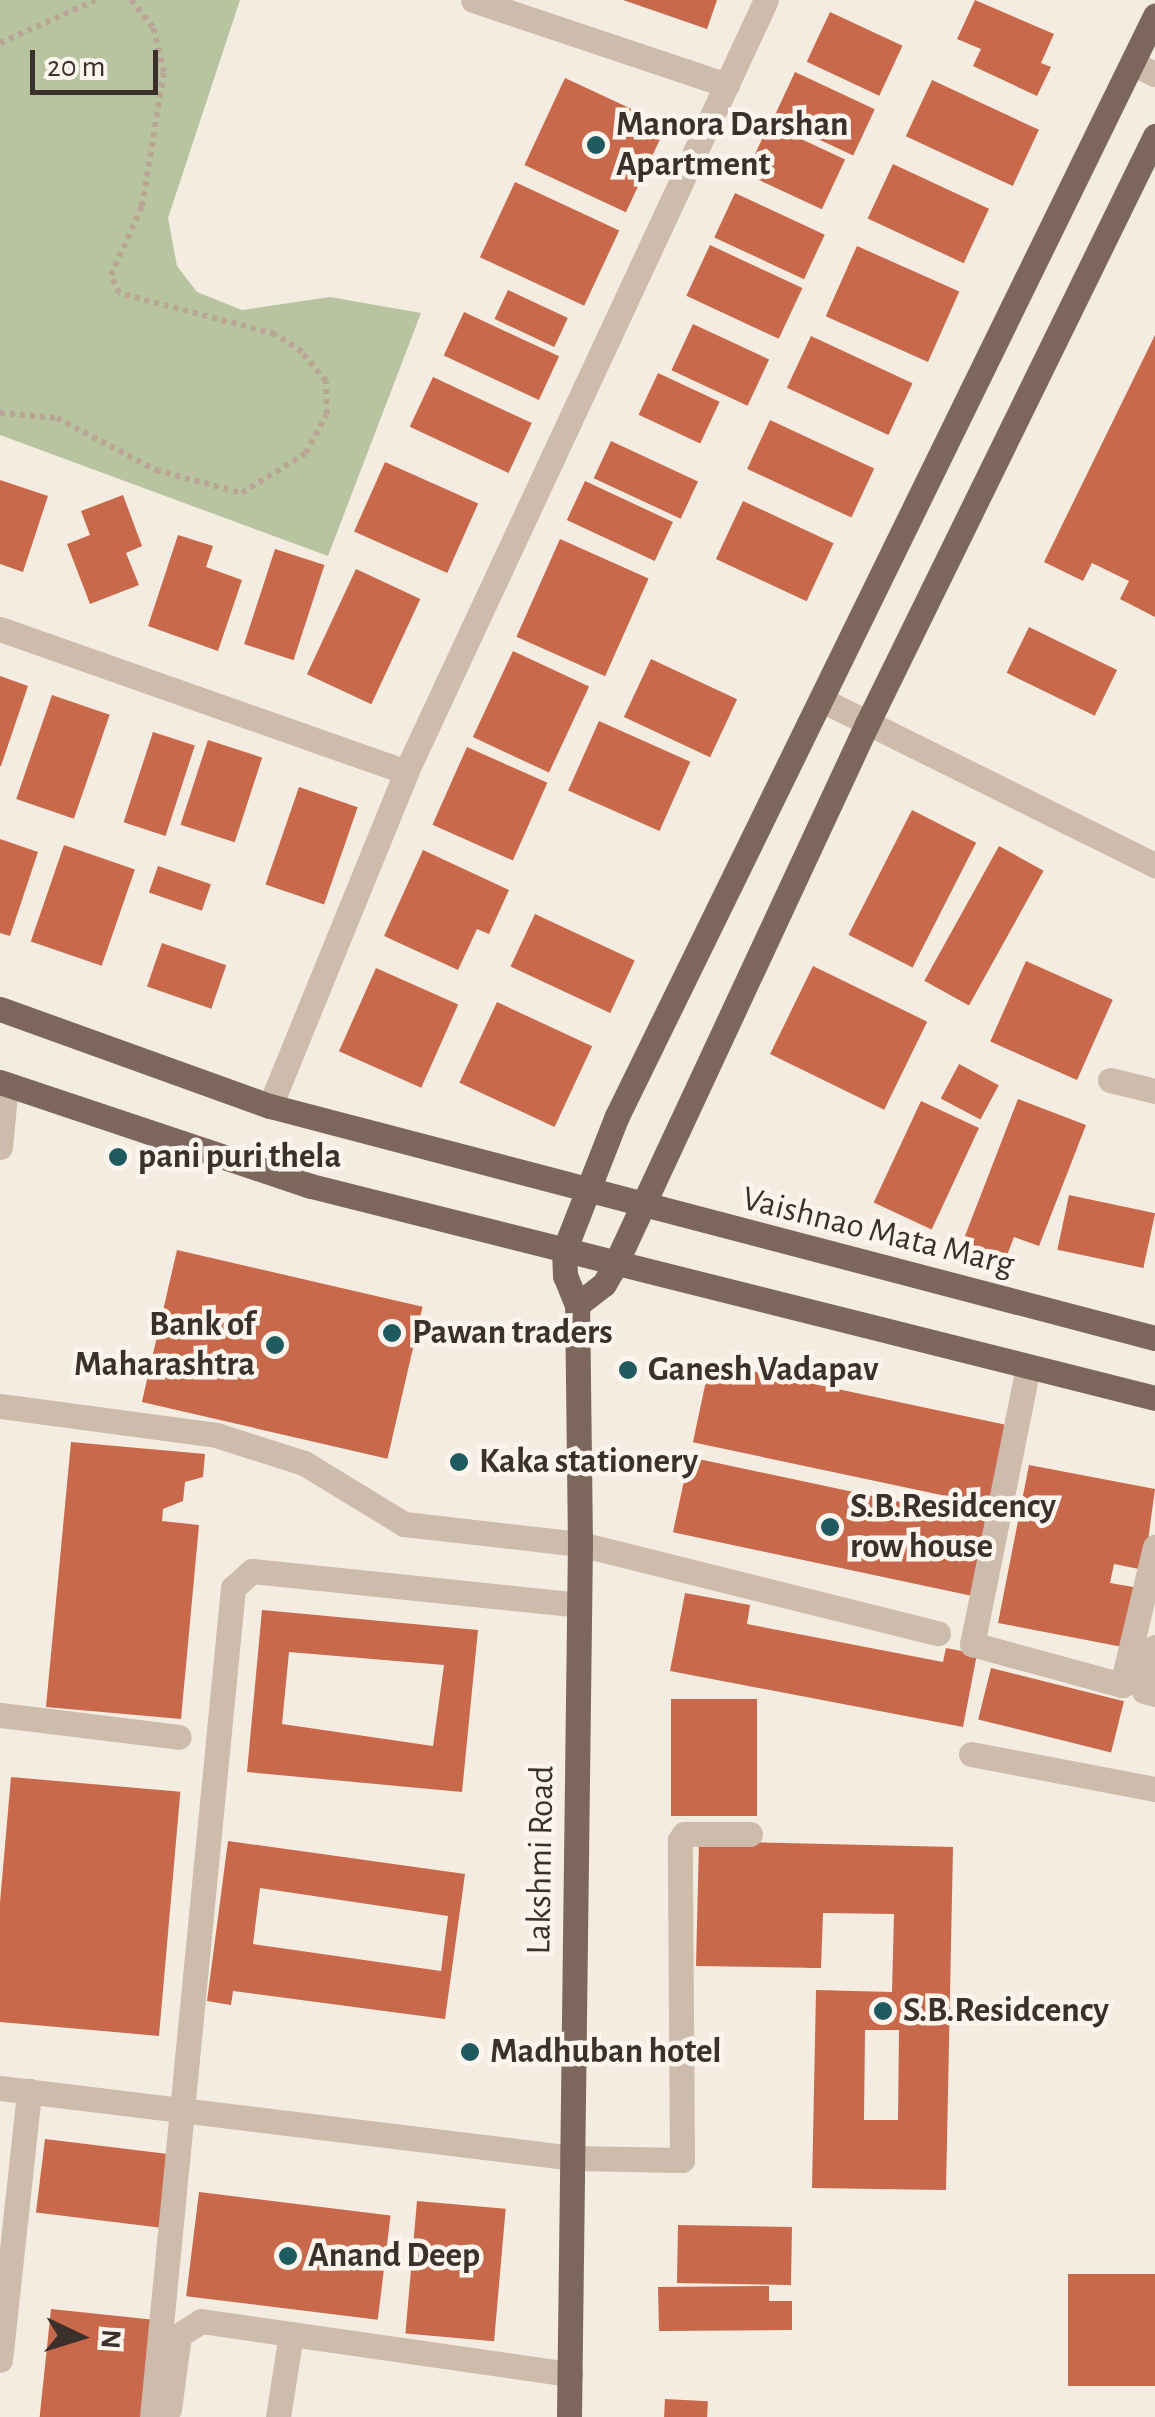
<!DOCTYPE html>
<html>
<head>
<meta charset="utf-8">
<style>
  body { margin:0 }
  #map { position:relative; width:1155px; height:2417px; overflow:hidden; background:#f4ebe1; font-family:"Alegreya Sans",sans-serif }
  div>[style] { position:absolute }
  .green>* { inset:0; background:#b8c4a0 }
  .building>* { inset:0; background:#c8694b; transform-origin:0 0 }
  .path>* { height:6px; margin-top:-3px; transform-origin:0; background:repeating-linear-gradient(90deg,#b9a596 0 5px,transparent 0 10px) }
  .minor>* { height:25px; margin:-12.5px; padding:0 12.5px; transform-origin:12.5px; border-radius:12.5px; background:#cdbbac }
  .major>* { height:25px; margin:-12.5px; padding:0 12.5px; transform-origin:12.5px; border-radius:12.5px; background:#7d675c }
  .dots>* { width:28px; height:28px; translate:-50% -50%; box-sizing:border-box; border:5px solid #fbf5ee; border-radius:50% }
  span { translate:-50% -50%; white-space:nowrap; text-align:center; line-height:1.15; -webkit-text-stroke:9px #fbf5ee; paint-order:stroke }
  .poi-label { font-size:35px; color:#3b302b; font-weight:700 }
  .left { translate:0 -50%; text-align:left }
  .right { translate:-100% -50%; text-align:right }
  .street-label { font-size:35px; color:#3b302b }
  .north { position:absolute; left:30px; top:2287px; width:100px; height:100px; -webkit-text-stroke:8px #fbf5ee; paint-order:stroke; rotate:94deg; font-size:28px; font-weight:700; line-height:40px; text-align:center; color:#3b302b }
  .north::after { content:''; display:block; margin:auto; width:35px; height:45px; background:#3b302b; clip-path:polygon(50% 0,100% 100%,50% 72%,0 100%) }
  .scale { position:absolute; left:30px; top:50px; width:128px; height:45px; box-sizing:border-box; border:5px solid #3b302b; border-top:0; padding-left:12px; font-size:30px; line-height:35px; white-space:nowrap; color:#3b302b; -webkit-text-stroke:8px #fbf5ee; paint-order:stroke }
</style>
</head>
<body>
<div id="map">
  <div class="green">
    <i style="clip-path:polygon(0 0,240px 0,168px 218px,177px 266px,197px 292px,242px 310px,330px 297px,421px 313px,328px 556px,0 435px)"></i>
  </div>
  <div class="building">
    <i style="clip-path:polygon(623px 0,717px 0,707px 29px)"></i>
    <i style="clip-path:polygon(975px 0,1054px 34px,1041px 63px,1051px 67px,1037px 96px,973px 66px,981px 49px,957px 39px)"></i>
    <i style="left:830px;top:12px;width:80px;height:55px;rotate:25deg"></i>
    <i style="left:795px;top:72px;width:88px;height:51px;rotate:25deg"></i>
    <i style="left:565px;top:78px;width:112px;height:96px;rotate:25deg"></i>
    <i style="left:932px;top:80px;width:118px;height:62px;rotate:25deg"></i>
    <i style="left:769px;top:124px;width:84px;height:55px;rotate:25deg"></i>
    <i style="left:893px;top:164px;width:106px;height:60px;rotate:25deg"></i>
    <i style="left:515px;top:182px;width:115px;height:83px;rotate:25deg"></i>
    <i style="left:735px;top:193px;width:99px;height:49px;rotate:25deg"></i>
    <i style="left:710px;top:245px;width:102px;height:56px;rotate:25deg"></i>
    <i style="left:857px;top:246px;width:112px;height:77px;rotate:24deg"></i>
    <i style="left:508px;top:290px;width:66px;height:32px;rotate:25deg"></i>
    <i style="left:464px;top:312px;width:105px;height:48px;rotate:25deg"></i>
    <i style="left:693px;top:324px;width:84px;height:51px;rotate:25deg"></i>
    <i style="clip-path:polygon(1155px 335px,1155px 617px,1120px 599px,1129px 581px,1092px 563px,1083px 581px,1044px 562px)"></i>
    <i style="left:811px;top:336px;width:112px;height:57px;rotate:25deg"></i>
    <i style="left:658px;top:373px;width:68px;height:46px;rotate:25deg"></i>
    <i style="left:433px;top:377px;width:109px;height:55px;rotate:25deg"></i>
    <i style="left:770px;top:420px;width:115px;height:54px;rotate:25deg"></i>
    <i style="left:611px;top:441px;width:96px;height:41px;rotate:25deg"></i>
    <i style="left:385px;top:462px;width:102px;height:76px;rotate:24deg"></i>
    <i style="clip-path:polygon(0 480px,48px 496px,23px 572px,0 564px)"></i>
    <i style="left:585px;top:481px;width:97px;height:43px;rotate:25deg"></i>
    <i style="clip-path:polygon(123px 495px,142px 546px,126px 553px,139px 585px,90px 604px,67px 544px,90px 535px,81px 511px)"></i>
    <i style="left:743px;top:501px;width:100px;height:64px;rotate:25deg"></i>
    <i style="clip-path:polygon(178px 535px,213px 546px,206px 567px,242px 580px,218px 651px,148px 626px)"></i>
    <i style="left:560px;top:539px;width:97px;height:107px;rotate:24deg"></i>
    <i style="left:275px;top:549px;width:52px;height:100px;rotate:18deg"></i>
    <i style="left:356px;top:569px;width:71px;height:116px;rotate:25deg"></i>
    <i style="left:1029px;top:627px;width:98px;height:51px;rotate:26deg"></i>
    <i style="left:513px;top:651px;width:84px;height:95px;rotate:25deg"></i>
    <i style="left:651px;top:659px;width:95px;height:64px;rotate:25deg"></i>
    <i style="clip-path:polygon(0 676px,28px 686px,1px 766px,0 766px)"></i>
    <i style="left:52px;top:695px;width:61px;height:110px;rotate:19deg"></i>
    <i style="left:599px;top:721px;width:100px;height:76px;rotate:24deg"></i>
    <i style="left:153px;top:732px;width:44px;height:95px;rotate:18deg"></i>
    <i style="left:208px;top:740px;width:57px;height:89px;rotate:18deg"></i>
    <i style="left:467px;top:747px;width:88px;height:85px;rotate:24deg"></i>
    <i style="left:299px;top:787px;width:62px;height:103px;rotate:19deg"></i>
    <i style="left:912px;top:810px;width:72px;height:140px;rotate:27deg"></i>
    <i style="clip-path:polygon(0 839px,38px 852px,10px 936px,0 933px)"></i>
    <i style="left:64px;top:845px;width:75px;height:102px;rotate:19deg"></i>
    <i style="left:999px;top:846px;width:51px;height:154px;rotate:29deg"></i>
    <i style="clip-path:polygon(423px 850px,509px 890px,489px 934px,477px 929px,458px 970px,384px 936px)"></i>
    <i style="left:158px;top:866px;width:56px;height:28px;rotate:19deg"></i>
    <i style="left:535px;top:914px;width:110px;height:58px;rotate:25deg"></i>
    <i style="left:162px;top:943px;width:68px;height:46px;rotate:19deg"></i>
    <i style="left:1026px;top:961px;width:95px;height:88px;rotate:24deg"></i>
    <i style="left:813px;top:966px;width:127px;height:98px;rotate:26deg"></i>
    <i style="left:376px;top:968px;width:90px;height:91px;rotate:24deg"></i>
    <i style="left:497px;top:1002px;width:105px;height:89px;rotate:25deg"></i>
    <i style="left:959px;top:1064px;width:45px;height:39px;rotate:28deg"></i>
    <i style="clip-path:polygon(1018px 1099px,1086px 1125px,1039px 1246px,1014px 1237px,1006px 1258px,963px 1241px)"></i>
    <i style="left:921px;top:1101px;width:64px;height:112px;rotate:25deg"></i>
    <i style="left:1069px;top:1195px;width:88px;height:56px;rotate:12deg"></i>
    <i style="left:177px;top:1250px;width:252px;height:156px;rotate:13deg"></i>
    <i style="left:710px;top:1362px;width:307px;height:82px;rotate:12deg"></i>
    <i style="clip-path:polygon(71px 1442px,205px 1454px,203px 1477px,185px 1482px,183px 1501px,163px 1509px,162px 1521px,199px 1525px,181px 1719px,46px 1707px)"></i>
    <i style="left:689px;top:1457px;width:305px;height:77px;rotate:12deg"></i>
    <i style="clip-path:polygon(1029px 1465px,1155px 1489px,1144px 1570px,1114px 1564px,1110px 1583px,1139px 1588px,1128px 1648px,998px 1623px)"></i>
    <i style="clip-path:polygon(685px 1593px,750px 1605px,747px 1624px,943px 1662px,946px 1648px,977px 1654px,963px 1727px,670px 1671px)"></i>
    <i style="clip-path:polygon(evenodd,262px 1610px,478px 1630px,462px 1792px,247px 1772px,262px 1610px,289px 1652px,444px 1665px,433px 1746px,282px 1724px,289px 1652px)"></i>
    <i style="left:991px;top:1668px;width:137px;height:53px;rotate:14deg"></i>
    <i style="left:671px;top:1699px;width:86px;height:117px"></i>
    <i style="left:11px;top:1777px;width:170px;height:245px;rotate:5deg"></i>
    <i style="clip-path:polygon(evenodd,228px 1841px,465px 1874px,445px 2019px,233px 1991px,231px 2005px,207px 2001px,228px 1841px,260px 1888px,448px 1916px,441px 1971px,253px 1944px,260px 1888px)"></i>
    <i style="clip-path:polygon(evenodd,699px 1841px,953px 1847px,946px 2190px,812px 2188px,816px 1990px,892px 1992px,894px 1914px,823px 1913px,821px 1968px,696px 1966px,699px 1841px,865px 2030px,899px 2030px,898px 2120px,864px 2120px,865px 2030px)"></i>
    <i style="left:45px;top:2139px;width:128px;height:74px;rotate:7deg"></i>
    <i style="left:199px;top:2192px;width:193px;height:105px;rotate:7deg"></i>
    <i style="left:417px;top:2201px;width:89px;height:133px;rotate:5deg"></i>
    <i style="left:678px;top:2225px;width:114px;height:58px;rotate:1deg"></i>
    <i style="left:1068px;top:2274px;width:87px;height:112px"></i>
    <i style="clip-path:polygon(769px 2286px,769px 2301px,792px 2301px,792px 2330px,659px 2331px,658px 2287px)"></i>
    <i style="left:51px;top:2309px;width:110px;height:109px;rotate:6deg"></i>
    <i style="left:665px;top:2399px;width:43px;height:18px;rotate:3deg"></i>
  </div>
  <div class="path">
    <i style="left:0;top:43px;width:105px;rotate:-24.1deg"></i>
    <i style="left:0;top:413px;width:57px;rotate:5deg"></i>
    <i style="left:57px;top:418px;width:112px;rotate:27.7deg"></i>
    <i style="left:156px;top:470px;width:89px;rotate:15deg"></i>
    <i style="left:242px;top:493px;width:75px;rotate:-32deg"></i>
    <i style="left:306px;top:453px;width:44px;rotate:-61.7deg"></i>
    <i style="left:327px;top:414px;width:33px;rotate:-92deg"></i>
    <i style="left:326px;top:381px;width:38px;rotate:-130deg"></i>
    <i style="left:302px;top:352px;width:32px;rotate:-146deg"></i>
    <i style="left:275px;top:334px;width:161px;rotate:-165.3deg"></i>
    <i style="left:119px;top:293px;width:20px;rotate:-114deg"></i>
    <i style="left:111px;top:275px;width:76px;rotate:-65.8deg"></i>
    <i style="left:142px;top:206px;width:136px;rotate:-80.7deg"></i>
    <i style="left:164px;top:72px;width:46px;rotate:-103.7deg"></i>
    <i style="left:153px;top:27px;width:35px;rotate:-129deg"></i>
  </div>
  <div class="minor">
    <i style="left:473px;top:0;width:268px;rotate:18.5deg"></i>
    <i style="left:1132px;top:63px;width:25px;rotate:26deg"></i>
    <i style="left:0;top:629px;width:430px;rotate:19.4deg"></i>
    <i style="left:822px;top:700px;width:372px;rotate:26.4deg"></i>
    <i style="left:1110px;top:1080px;width:46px;rotate:13.7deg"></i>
    <i style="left:270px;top:1106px;width:361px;rotate:-67.8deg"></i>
    <i style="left:406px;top:772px;width:852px;rotate:-65deg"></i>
    <i style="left:0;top:1147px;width:63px;rotate:-84.6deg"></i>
    <i style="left:1028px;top:1367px;width:283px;rotate:101.4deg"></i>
    <i style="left:972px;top:1644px;width:156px;rotate:15.3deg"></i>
    <i style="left:1122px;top:1685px;width:142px;rotate:-76.6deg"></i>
    <i style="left:0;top:1406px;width:218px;rotate:7.6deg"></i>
    <i style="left:216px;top:1435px;width:92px;rotate:17.7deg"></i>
    <i style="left:304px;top:1463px;width:117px;rotate:31.4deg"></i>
    <i style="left:404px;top:1524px;width:177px;rotate:6.5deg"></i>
    <i style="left:580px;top:1544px;width:369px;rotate:14deg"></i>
    <i style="left:1155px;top:1647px;width:45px;rotate:104deg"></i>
    <i style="left:1144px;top:1691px;width:11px;rotate:15deg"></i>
    <i style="left:0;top:1715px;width:180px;rotate:7deg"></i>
    <i style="left:971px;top:1754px;width:187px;rotate:10.8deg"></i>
    <i style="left:0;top:2088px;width:577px;rotate:6.96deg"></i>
    <i style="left:573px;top:2158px;width:109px;rotate:1.1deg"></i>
    <i style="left:682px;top:2160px;width:320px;rotate:-90.4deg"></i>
    <i style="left:680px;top:1840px;width:7px;rotate:-56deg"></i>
    <i style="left:684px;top:1834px;width:66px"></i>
    <i style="left:0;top:2360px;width:271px;rotate:-83.8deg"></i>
    <i style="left:169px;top:2409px;width:75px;rotate:-82.3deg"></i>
    <i style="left:179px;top:2335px;width:26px;rotate:-32deg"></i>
    <i style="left:201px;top:2321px;width:373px;rotate:8.2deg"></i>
    <i style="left:152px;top:2417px;width:833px;rotate:-84.42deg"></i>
    <i style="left:233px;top:1588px;width:25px;rotate:-42deg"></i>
    <i style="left:252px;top:1571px;width:329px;rotate:5.9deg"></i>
    <i style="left:278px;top:2417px;width:84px;rotate:-81.1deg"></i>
  </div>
  <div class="major">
    <i style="left:0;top:1009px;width:287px;rotate:19.8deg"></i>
    <i style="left:270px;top:1106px;width:915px;rotate:14.69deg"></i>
    <i style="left:0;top:1082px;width:328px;rotate:18.5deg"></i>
    <i style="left:311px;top:1186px;width:870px;rotate:14.1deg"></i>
    <i style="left:577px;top:1305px;width:34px;rotate:-38deg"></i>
    <i style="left:604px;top:1284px;width:22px;rotate:-60deg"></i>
    <i style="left:615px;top:1265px;width:597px;rotate:-65.02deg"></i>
    <i style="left:867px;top:724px;width:655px;rotate:-63.9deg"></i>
    <i style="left:569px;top:2417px;width:873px;rotate:-89.28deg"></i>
    <i style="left:580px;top:1544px;width:239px;rotate:-90.7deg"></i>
    <i style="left:577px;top:1305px;width:31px;rotate:-112deg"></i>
    <i style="left:565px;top:1276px;width:25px;rotate:-92deg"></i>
    <i style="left:564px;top:1251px;width:145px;rotate:-68.6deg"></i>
    <i style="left:617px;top:1116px;width:1225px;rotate:-63.94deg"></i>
  </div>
  <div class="dots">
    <i style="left:596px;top:145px;background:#1f5a5e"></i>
    <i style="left:118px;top:1157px;background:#1f5a5e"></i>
    <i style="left:392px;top:1333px;background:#1f5a5e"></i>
    <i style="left:275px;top:1345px;background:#1f5a5e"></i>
    <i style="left:628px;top:1370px;background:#1f5a5e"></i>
    <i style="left:459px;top:1462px;background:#1f5a5e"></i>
    <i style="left:830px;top:1527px;background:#1f5a5e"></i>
    <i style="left:883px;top:2011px;background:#1f5a5e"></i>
    <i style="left:470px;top:2052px;background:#1f5a5e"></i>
    <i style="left:288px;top:2256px;background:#1f5a5e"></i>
  </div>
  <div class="poi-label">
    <span class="left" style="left:616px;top:145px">Manora Darshan<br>Apartment</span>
    <span class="left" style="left:138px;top:1157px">pani puri thela</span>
    <span class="right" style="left:255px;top:1345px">Bank of<br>Maharashtra</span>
    <span class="left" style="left:412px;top:1333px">Pawan traders</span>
    <span class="left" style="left:648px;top:1370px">Ganesh Vadapav</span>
    <span class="left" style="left:479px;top:1462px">Kaka stationery</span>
    <span class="left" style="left:850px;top:1527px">S.B.Residcency<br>row house</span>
    <span class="left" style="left:903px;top:2011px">S.B.Residcency</span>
    <span class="left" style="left:490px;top:2052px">Madhuban hotel</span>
    <span class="left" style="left:308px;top:2256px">Anand Deep</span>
  </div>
  <div class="street-label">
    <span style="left:878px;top:1232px;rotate:14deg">Vaishnao Mata Marg</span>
    <span style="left:541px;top:1860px;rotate:-89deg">Lakshmi Road</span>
  </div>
  <div class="north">N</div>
  <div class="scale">20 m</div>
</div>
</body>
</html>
